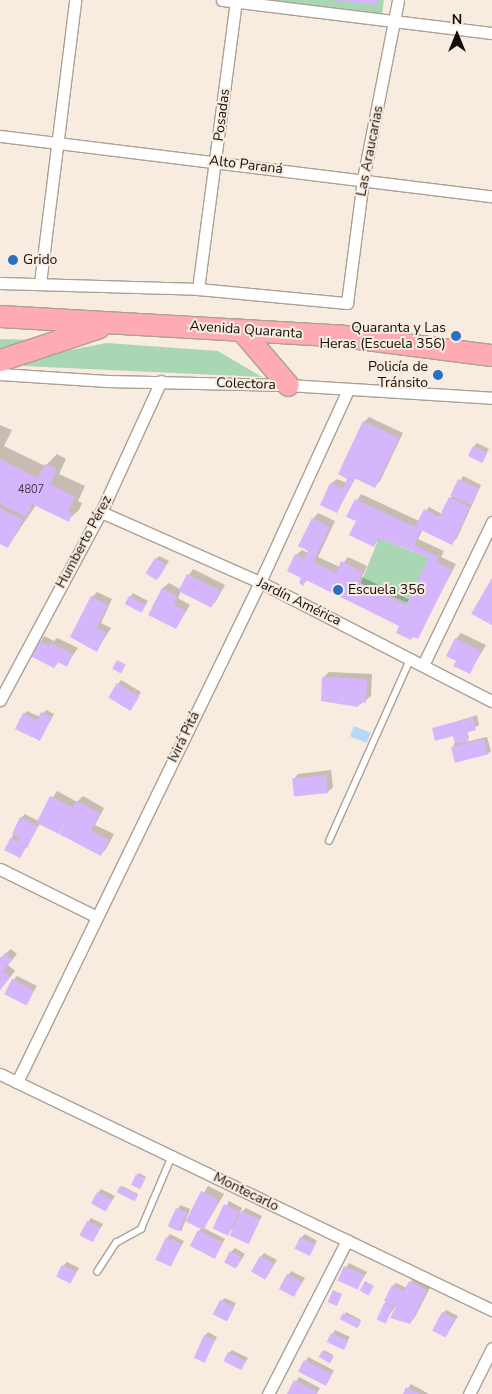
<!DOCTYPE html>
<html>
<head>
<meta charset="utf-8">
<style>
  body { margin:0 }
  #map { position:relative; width:492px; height:1394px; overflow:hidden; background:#f8ebdf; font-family:"Nunito Sans",sans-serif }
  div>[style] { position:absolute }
  .green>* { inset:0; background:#a9d6b3; transform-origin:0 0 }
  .water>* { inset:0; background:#b4d7fa; transform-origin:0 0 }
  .shadow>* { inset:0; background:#0003; transform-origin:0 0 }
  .building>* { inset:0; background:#d5b6fc; transform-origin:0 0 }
  .roads { filter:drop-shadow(1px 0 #aca095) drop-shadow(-1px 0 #aca095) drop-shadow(0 1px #aca095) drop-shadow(0 -1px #aca095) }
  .lane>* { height:5.5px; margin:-2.75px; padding:0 2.75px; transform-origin:2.75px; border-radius:2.75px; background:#fff }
  .street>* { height:11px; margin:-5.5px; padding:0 5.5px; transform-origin:5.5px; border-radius:5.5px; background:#fff }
  .highway>* { height:21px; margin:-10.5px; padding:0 10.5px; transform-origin:10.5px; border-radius:10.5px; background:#feabb3 }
  .dots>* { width:14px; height:14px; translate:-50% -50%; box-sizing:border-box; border:2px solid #f8ebdf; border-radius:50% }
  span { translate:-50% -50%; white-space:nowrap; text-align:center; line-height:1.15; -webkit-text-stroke:4px #f8ebdf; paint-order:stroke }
  .number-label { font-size:11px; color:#433846 }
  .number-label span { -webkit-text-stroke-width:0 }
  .street-label { font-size:14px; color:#120e0a }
  .poi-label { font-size:14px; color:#120e0a }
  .left { translate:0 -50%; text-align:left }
  .right { translate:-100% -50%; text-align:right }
  .north { position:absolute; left:432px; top:10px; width:50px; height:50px; -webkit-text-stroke:4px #f8ebdf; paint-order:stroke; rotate:0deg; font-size:14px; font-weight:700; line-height:20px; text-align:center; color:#120e0a }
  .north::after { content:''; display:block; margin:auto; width:18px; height:22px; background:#120e0a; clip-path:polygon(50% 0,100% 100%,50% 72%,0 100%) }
</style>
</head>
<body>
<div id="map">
  <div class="green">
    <i style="clip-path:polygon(257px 0,384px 0,382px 14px)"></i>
    <i style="clip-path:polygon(0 339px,42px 340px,0 353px)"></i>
    <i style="clip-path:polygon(107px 343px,218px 351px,262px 377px,24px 366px,23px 359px)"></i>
    <i style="left:379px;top:538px;width:54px;height:49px;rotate:22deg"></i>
  </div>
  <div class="water">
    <i style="left:354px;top:726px;width:18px;height:11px;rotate:22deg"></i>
  </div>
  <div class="shadow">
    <i style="clip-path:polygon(369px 417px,403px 433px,380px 481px,375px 486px,356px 477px,337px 512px,331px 484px,337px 479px,347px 483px,364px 422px)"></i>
    <i style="clip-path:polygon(0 425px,12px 430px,4px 446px,45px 466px,57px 454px,66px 459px,59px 474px,85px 486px,78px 501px,82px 503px,79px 510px,68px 520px,36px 505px,8px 546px,0 542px)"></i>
    <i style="clip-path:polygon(477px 443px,489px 449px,481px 461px,474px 446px)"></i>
    <i style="clip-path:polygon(463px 476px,481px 485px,457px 538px,452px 543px,423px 529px,418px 539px,444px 551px,441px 557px,456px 564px,417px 638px,401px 625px,307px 580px,303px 584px,296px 555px,302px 550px,308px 553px,313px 519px,318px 513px,335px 521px,318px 557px,340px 567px,348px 557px,367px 566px,362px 577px,410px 600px,430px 558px,381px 537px,374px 545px,357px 520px,348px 516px,361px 494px,419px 521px,429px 507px,442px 514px)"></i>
    <i style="clip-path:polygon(159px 556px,169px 561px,158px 579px,156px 559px)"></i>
    <i style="clip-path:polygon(193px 569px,225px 585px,216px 601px,211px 606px,181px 591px,178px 598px,190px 605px,176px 628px,150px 614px,163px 588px,169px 583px,180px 589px)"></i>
    <i style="clip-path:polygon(97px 592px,112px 599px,101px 623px,111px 628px,97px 650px,92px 597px)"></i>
    <i style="clip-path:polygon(133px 593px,148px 601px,141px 612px,130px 597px)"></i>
    <i style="clip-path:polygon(461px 633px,486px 645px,469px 673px,457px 660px,456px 639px)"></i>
    <i style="clip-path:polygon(44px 636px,54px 641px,57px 638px,78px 648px,66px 665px,59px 662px,54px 667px,32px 655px)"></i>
    <i style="clip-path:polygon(329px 672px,372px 674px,371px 696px,358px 706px,323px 678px)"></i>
    <i style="clip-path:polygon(121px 680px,141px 692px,130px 709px,118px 684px)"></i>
    <i style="clip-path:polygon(46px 710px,54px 714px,40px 740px,24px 714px,27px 711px,40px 717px)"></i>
    <i style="clip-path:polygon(477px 715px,479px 725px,467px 731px,469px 738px,465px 742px,487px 737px,491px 751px,487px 754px,453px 748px,457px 734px,433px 729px)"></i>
    <i style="clip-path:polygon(331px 770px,333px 787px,328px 792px,293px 780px,298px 774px)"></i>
    <i style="clip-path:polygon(57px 791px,77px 802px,83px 796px,104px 808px,95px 825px,114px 834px,106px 849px,100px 855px,65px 823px,57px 831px,41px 822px,20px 857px,6px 850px,21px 818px,25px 814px,38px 821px)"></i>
    <i style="clip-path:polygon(11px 949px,17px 954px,8px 965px,15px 971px,0 990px,0 958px)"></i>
    <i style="clip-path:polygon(17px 976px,37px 986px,26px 1004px,13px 980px)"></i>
    <i style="clip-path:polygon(139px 1173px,146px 1177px,141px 1187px,137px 1175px)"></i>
    <i style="clip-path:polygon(122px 1186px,138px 1194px,136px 1199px,121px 1187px)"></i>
    <i style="clip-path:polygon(208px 1186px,224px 1194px,204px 1228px,225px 1239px,214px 1258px,199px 1231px,202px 1228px,187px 1221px)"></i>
    <i style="clip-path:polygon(101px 1189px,115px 1196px,106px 1210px,98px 1193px)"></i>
    <i style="clip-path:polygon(229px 1201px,242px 1208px,239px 1214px,246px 1208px,262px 1216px,248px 1242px,234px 1227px,227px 1234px,214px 1228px)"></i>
    <i style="left:180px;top:1205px;width:11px;height:24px;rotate:22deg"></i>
    <i style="clip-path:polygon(91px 1218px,103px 1224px,93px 1240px,88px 1222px)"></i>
    <i style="clip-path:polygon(170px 1234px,184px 1241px,171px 1265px,167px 1238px)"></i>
    <i style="clip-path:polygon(305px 1234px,317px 1241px,308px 1255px,301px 1238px)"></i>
    <i style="clip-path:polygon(235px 1248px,245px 1254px,236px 1268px,231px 1252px)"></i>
    <i style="clip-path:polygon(264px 1253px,277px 1260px,266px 1278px,261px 1257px)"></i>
    <i style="clip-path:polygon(67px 1262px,79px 1268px,70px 1283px,63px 1266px)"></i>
    <i style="clip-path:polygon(349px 1263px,367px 1272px,357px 1288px,339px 1279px)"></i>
    <i style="clip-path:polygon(291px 1271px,305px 1278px,294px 1295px,280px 1288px)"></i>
    <i style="clip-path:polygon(415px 1276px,432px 1284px,415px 1317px,410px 1323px,400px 1301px,384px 1322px,385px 1304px,393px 1286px,396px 1283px,407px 1288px)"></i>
    <i style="clip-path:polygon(225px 1298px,236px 1303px,227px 1319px,221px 1301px)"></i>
    <i style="clip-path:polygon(446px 1310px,458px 1316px,446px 1336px,443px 1313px)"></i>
    <i style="clip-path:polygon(346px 1312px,361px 1320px,359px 1325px,342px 1319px)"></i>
    <i style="clip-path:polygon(335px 1330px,350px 1337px,342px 1349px,328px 1341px)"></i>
    <i style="clip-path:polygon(208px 1332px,217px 1337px,204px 1361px,205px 1336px)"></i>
    <i style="clip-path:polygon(232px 1350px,248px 1358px,241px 1369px,229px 1353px)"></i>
    <i style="clip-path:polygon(324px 1350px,333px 1355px,331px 1360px,323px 1352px)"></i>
    <i style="left:308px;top:1357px;width:29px;height:17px;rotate:27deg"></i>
    <i style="clip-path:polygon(299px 1377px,320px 1388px,317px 1394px,289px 1393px)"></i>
    <i style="clip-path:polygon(411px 1384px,429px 1394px,404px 1394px)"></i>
  </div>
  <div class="building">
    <i style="clip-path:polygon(331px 0,377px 0,376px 5px)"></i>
    <i style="clip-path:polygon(363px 421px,399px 438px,375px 488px,354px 478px,337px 513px,320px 505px,330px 483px,343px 489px,347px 479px,338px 474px)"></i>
    <i style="left:473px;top:446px;width:16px;height:11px;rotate:27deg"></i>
    <i style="clip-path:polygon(0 459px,38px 478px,45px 464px,57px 469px,50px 484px,75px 497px,68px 512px,72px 514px,69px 522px,32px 504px,26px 517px,0 504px)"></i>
    <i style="left:458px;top:479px;width:23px;height:18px;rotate:25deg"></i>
    <i style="clip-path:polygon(449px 497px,470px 507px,452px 545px,421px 530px,414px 545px,439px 557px,436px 562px,452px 570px,418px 639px,413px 637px,411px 640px,396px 633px,399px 626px,306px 580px,303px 586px,299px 583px,301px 578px,287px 571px,295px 554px,304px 559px,308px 551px,298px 546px,312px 518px,330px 527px,313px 562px,336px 573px,341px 561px,363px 572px,358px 582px,406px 605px,429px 558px,379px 538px,374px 547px,349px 535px,356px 521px,346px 517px,355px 499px,415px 527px,424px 509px,439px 517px)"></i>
    <i style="clip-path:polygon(0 508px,23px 520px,8px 548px,0 544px)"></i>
    <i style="left:155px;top:558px;width:13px;height:18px;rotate:32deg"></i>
    <i style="left:187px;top:574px;width:37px;height:19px;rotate:27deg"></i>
    <i style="clip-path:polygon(492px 578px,492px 625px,471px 614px)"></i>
    <i style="clip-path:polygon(162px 588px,177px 596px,173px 604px,186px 611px,176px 629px,148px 615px)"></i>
    <i style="clip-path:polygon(91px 596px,108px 605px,96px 628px,106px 633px,97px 652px,70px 637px)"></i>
    <i style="left:129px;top:596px;width:19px;height:9px;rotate:28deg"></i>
    <i style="clip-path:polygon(455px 638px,481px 651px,470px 674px,453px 666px,456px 661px,446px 656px)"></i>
    <i style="clip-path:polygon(38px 641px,49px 646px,51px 643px,73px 654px,67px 667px,58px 662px,54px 668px,30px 656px)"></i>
    <i style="left:117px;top:660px;width:10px;height:10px;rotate:29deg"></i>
    <i style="clip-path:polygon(322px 677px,367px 679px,366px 703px,359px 702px,358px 707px,321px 701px)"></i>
    <i style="left:117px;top:683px;width:26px;height:17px;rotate:31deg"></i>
    <i style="clip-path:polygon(41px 712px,52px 717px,40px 741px,15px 729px,23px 713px,37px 720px)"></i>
    <i style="clip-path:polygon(473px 717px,476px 730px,466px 733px,468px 741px,455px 744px,453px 736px,435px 741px,432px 728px)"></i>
    <i style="left:484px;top:739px;width:16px;height:34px;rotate:76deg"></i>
    <i style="left:326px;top:775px;width:18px;height:34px;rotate:84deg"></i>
    <i style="left:50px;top:796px;width:25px;height:30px;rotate:27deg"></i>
    <i style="clip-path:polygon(76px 801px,100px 813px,91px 831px,109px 840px,101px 856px,59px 834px)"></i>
    <i style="clip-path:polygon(20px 817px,38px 826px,27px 848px,17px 843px,20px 837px,12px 834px)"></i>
    <i style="clip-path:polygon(11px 837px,25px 849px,20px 858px,4px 850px)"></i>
    <i style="clip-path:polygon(5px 953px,12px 960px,3px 971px,10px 977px,0 990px,0 960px)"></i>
    <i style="left:12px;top:979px;width:25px;height:17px;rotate:27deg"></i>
    <i style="left:136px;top:1174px;width:10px;height:12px;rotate:24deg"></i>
    <i style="left:120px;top:1186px;width:20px;height:7px;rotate:27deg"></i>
    <i style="left:201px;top:1191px;width:20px;height:34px;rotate:27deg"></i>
    <i style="left:97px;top:1192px;width:17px;height:13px;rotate:28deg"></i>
    <i style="left:224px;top:1204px;width:17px;height:27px;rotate:25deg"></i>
    <i style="left:176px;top:1208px;width:12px;height:20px;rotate:24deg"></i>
    <i style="left:241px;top:1211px;width:21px;height:27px;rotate:25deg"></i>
    <i style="left:87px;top:1221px;width:15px;height:16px;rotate:28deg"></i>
    <i style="left:198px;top:1230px;width:28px;height:18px;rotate:27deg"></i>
    <i style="left:166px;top:1237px;width:17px;height:25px;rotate:25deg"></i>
    <i style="left:300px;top:1237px;width:17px;height:13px;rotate:25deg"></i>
    <i style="left:230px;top:1251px;width:13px;height:13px;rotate:27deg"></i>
    <i style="left:260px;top:1256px;width:16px;height:18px;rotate:30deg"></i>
    <i style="left:62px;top:1265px;width:16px;height:13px;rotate:27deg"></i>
    <i style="left:344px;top:1266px;width:22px;height:16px;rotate:24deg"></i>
    <i style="left:287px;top:1274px;width:17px;height:17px;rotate:28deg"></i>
    <i style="left:365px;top:1281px;width:10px;height:11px;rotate:29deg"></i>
    <i style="clip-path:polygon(409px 1281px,427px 1290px,410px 1324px,390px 1318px,396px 1307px,384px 1301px,392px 1285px,404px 1291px)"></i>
    <i style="left:333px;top:1290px;width:10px;height:13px;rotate:24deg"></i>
    <i style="left:220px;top:1300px;width:16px;height:16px;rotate:27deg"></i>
    <i style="left:384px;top:1303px;width:10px;height:18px;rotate:24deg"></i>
    <i style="left:442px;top:1312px;width:15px;height:21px;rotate:28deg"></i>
    <i style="left:343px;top:1313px;width:20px;height:7px;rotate:27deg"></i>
    <i style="left:331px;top:1333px;width:19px;height:10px;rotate:25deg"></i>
    <i style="left:204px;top:1335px;width:12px;height:25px;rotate:24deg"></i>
    <i style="left:322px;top:1351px;width:13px;height:7px;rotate:29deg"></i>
    <i style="left:228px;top:1352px;width:20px;height:10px;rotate:27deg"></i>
    <i style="left:304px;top:1360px;width:31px;height:13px;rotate:27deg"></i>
    <i style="clip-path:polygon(294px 1380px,318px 1392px,316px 1394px,287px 1394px)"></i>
    <i style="clip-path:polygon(406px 1387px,420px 1394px,403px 1394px)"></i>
  </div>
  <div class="roads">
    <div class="lane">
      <i style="left:329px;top:841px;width:201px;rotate:-65.9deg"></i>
      <i style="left:97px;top:1272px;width:35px;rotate:-57deg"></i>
      <i style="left:116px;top:1243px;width:29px;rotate:-29deg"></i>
      <i style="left:141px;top:1229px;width:79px;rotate:-67deg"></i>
    </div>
    <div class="street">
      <i style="left:222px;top:0;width:272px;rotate:7deg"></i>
      <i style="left:0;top:136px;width:496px;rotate:7deg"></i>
      <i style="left:0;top:283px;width:198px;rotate:1.7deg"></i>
      <i style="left:198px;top:289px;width:150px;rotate:5.4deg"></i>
      <i style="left:347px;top:303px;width:125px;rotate:-82.6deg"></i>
      <i style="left:363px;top:179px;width:182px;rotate:-78.9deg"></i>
      <i style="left:40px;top:283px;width:285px;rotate:-82.9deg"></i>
      <i style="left:198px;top:289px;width:291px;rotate:-82.5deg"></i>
      <i style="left:0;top:374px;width:107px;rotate:3.7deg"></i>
      <i style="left:107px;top:381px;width:181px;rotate:1.3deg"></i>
      <i style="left:288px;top:385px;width:204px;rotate:3.6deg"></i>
      <i style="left:101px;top:512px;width:174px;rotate:23.8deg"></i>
      <i style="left:260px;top:582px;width:261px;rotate:27.2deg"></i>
      <i style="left:423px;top:665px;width:159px;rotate:-64.2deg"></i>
      <i style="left:0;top:700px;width:213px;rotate:-61.8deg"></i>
      <i style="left:101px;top:512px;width:144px;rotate:-65.4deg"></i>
      <i style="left:0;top:869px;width:108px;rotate:26.3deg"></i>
      <i style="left:0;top:1074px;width:546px;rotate:25.63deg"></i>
      <i style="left:17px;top:1082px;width:556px;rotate:-64.08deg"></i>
      <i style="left:260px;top:582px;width:211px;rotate:-65.4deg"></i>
      <i style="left:268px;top:1394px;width:173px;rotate:-62.8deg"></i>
      <i style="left:469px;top:1394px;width:51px;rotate:-63.4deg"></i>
    </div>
    <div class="highway">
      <i style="left:0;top:316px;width:344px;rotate:3.3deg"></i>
      <i style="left:343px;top:336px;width:150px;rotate:7.3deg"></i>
      <i style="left:241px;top:330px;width:72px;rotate:49.5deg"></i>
      <i style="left:0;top:360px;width:104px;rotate:-18.4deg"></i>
    </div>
  </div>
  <div class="dots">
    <i style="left:13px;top:260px;background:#2871c1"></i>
    <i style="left:456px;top:336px;background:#2871c1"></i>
    <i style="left:438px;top:375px;background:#2871c1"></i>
    <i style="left:338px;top:590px;background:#2871c1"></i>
  </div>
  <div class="number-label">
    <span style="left:31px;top:490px">4807</span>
  </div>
  <div class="street-label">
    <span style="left:222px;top:115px;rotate:-83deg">Posadas</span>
    <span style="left:370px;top:151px;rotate:-79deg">Las Araucarias</span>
    <span style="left:246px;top:165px;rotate:7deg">Alto Paraná</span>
    <span style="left:246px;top:330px;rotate:4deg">Avenida Quaranta</span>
    <span style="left:246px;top:384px;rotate:2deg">Colectora</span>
    <span style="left:84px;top:542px;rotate:-62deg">Humberto Pérez</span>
    <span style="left:299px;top:602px;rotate:26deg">Jardín América</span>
    <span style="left:184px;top:737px;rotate:-64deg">Ivirá Pitá</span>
    <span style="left:246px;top:1192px;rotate:26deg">Montecarlo</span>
  </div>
  <div class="poi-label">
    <span class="left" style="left:23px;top:260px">Grido</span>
    <span class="right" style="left:446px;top:336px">Quaranta y Las<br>Heras (Escuela 356)</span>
    <span class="right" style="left:428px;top:375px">Policía de<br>Tránsito</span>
    <span class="left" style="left:348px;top:590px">Escuela 356</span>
  </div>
  <div class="north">N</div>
</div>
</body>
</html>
